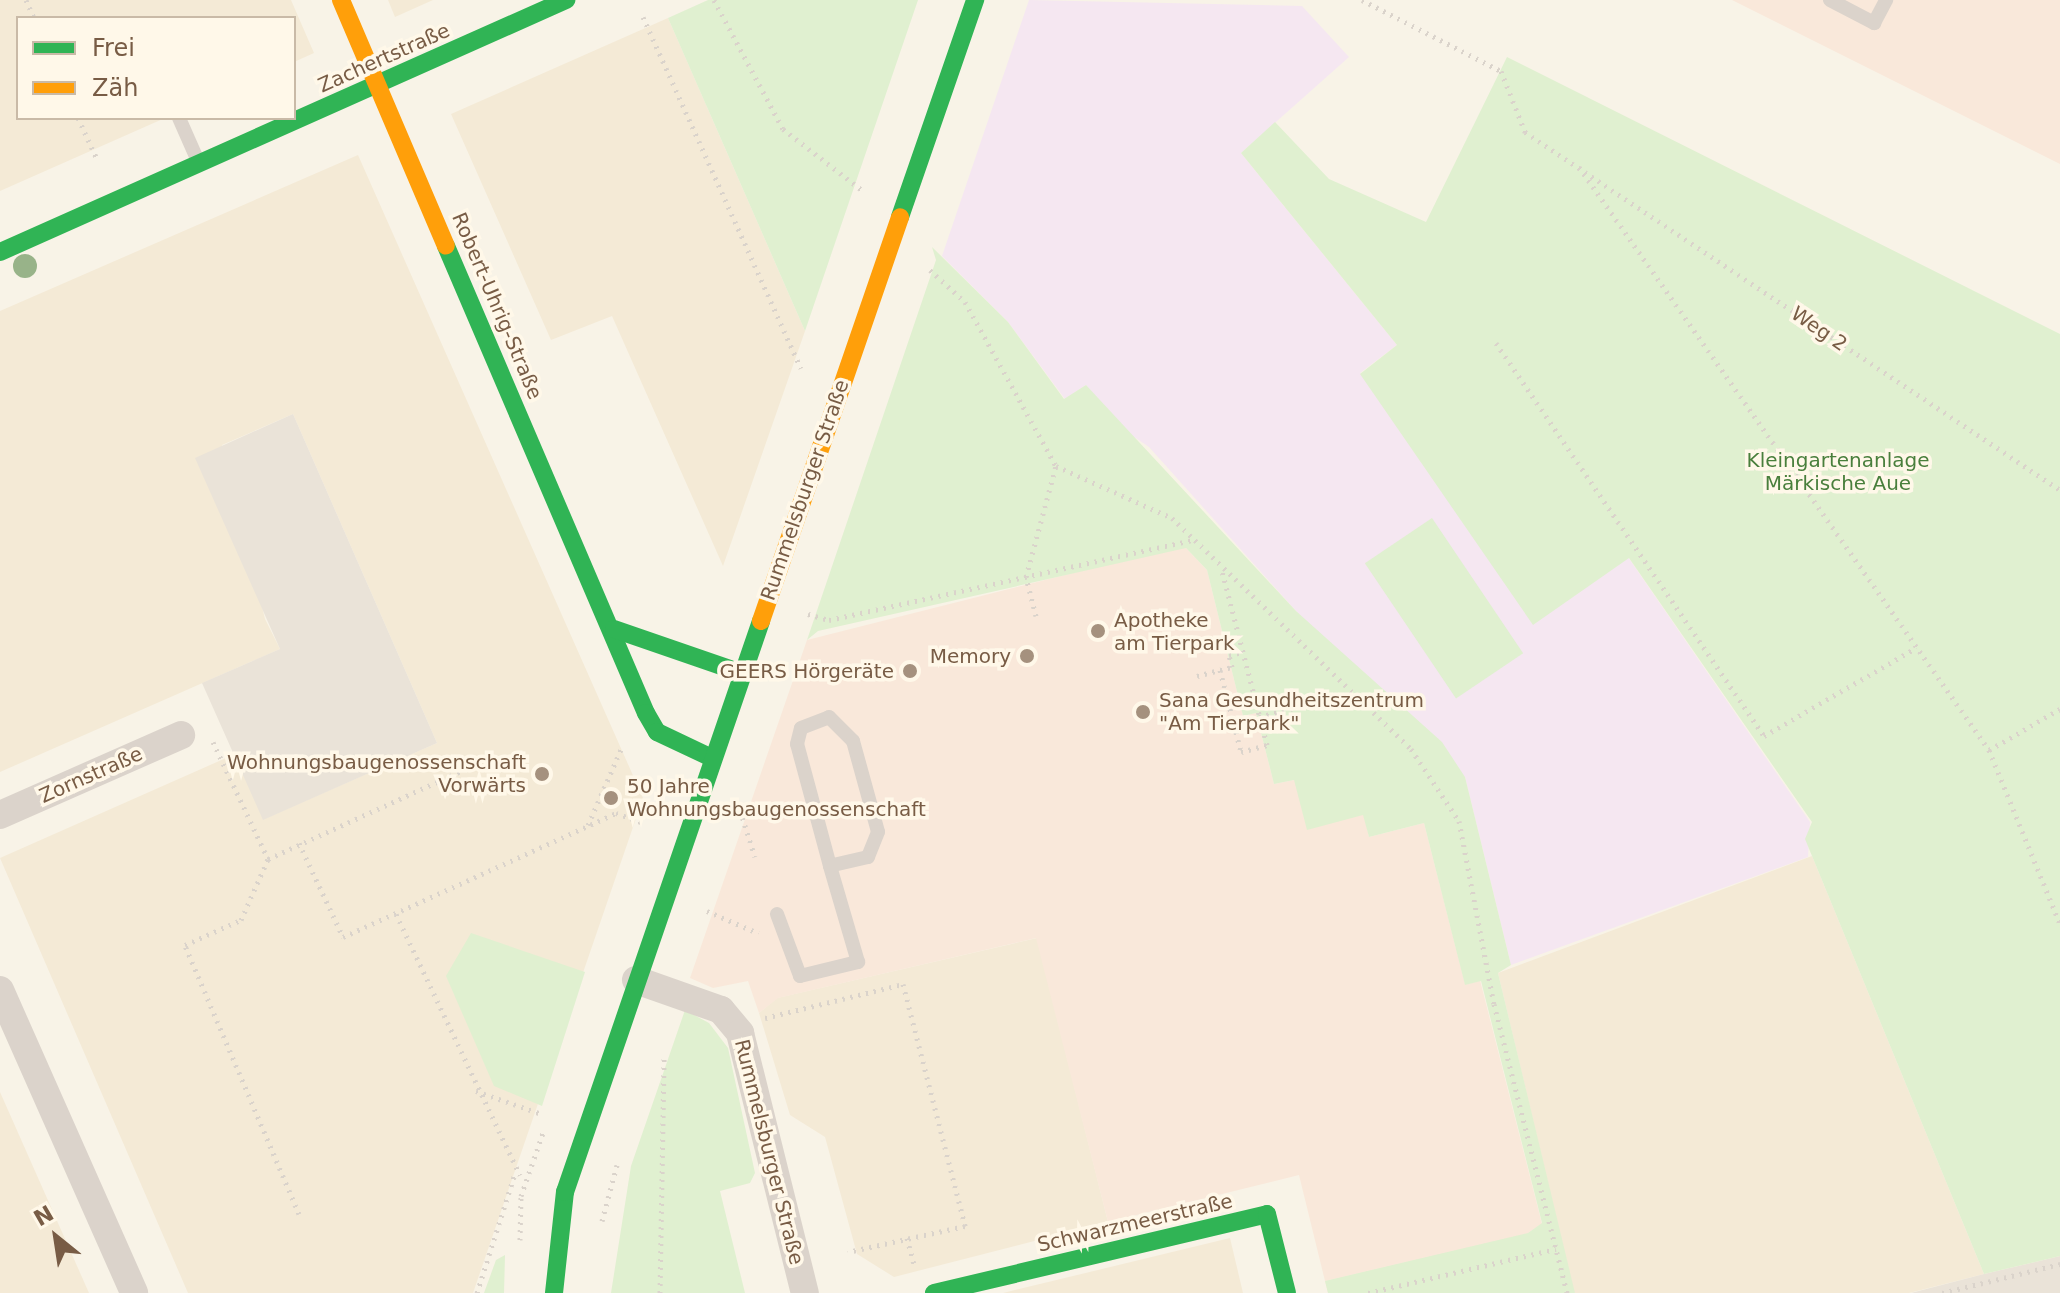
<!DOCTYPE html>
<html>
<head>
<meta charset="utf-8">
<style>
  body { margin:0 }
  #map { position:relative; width:2060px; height:1293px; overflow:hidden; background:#f8f3e7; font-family:"DejaVu Sans",sans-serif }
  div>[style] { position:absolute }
  .residential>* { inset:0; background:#f4ead6 }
  .commercial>* { inset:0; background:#f9e8da }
  .industrial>* { inset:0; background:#eae3d8 }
  .education>* { inset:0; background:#f5e7f1 }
  .green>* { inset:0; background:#e0f0d0; transform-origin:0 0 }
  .path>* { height:5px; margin-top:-2.5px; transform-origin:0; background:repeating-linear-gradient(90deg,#dad3cb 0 2px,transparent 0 8px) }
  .lane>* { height:14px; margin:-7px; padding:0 7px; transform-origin:7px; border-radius:7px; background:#dbd3cb }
  .street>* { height:28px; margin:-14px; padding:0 14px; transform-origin:14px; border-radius:14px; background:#dbd3cb }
  .fast>* { height:18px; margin:-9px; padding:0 9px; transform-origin:9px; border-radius:9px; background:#30b455 }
  .slow>* { height:18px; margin:-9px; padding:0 9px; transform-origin:9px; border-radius:9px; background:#ff9f0a }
  .trees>* { width:24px; height:24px; margin:-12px; border-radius:50%; background:#98b389 }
  .dots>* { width:22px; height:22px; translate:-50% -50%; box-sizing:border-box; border:4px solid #fff8e9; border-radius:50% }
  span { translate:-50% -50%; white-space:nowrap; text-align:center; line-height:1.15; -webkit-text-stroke:7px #fff8e9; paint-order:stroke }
  .street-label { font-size:20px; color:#785c45 }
  .park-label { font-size:20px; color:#497f3c }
  .poi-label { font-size:20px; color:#785c45 }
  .left { translate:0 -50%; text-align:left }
  .right { translate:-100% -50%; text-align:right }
  .legend { position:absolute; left:16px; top:16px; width:280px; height:104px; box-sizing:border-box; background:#fff8e9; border:2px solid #c9baa7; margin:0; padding:10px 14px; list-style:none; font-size:24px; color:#785c45 }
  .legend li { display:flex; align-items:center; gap:16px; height:40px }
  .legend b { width:40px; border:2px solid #c9baa7 }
  .north { position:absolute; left:16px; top:1197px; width:80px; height:80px; -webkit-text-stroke:6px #fff8e9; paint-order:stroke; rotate:330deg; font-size:22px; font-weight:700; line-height:32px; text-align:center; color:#785c45 }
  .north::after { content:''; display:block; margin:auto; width:28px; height:36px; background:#785c45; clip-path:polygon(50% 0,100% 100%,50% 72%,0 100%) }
</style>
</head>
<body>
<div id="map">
  <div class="residential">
    <i style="clip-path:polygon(0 0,291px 0,314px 53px,294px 62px,294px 18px,18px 18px,18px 118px,165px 118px,0 191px)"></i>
    <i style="clip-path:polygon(388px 0,433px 0,395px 17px)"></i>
    <i style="clip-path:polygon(668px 18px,805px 331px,723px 566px,612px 316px,551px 340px,451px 114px)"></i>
    <i style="clip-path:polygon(358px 155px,643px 798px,473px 1293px,188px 1293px,0 858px,235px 754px,264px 819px,437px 743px,293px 414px,222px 445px,265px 619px,280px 649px,0 772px,0 311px)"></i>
    <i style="clip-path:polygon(1812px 856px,1984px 1274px,1909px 1293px,1328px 1293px,1325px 1281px,1558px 1225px,1498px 973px)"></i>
    <i style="clip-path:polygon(1037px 938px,1108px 1222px,894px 1277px,857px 1254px,825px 1137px,790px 1115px,759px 1013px,777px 998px)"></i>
    <i style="clip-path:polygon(0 1092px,89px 1293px,0 1293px)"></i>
    <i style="clip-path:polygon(1230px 1238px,1243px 1293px,1003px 1293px)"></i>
  </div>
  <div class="commercial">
    <i style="clip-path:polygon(1732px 0,2060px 0,2060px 164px)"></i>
    <i style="clip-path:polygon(1172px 548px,1186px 548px,1207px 570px,1243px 716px,1256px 713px,1274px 784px,1294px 780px,1364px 814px,1369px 837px,1424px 823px,1465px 984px,1480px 980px,1542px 1224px,1528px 1233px,1325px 1281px,1299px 1175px,1108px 1222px,1036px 938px,778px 998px,759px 1013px,748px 981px,713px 988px,690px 978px,807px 640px)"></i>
  </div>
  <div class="industrial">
    <i style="clip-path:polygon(293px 414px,437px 743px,263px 820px,202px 683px,280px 649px,195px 458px)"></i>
    <i style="clip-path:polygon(2060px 1256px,2060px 1293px,1911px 1293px,1984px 1274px)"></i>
  </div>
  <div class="education">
    <i style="clip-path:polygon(1029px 0,1302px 6px,1349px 57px,1241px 153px,1397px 345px,1360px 373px,1628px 557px,1810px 822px,1808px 857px,1511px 965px,1465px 777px,1296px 611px,1149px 447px,1115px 424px,1086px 385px,1065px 399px,1008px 322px,942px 256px)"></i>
  </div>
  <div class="green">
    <i style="clip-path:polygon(708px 0,918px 0,805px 331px,668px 18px)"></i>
    <i style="clip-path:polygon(1507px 57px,2060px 334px,2060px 1256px,1984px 1274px,1805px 839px,1812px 822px,1629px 558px,1533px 625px,1360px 374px,1397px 345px,1241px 153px,1275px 122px,1329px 179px,1426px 222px)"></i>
    <i style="clip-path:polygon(932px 247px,1008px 322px,1064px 399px,1086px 385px,1296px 611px,1442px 742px,1465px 777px,1511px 965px,1498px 973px,1575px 1293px,1328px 1293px,1325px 1281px,1528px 1233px,1542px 1223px,1481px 981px,1465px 985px,1424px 823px,1369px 837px,1363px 815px,1307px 830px,1294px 780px,1274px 784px,1256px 713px,1243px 716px,1207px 570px,1186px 548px,818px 631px,807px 640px,936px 260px)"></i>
    <i style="left:1432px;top:518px;width:163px;height:81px;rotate:56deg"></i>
    <i style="clip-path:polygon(471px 933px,585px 972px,542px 1106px,494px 1086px,446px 976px)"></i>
    <i style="clip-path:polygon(685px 1010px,709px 1023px,728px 1048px,755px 1173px,750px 1183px,720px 1191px,745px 1293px,611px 1293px,631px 1166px)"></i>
    <i style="clip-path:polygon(505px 1255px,504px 1293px,484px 1293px,496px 1260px)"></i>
  </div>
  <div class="path">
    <i style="left:26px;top:0;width:20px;rotate:66deg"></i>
    <i style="left:714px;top:0;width:146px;rotate:61.9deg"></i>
    <i style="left:783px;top:129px;width:100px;rotate:37.7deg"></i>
    <i style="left:1362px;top:0;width:156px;rotate:27.1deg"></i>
    <i style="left:1501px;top:71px;width:66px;rotate:68.5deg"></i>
    <i style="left:1525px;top:132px;width:644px;rotate:33.79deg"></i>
    <i style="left:643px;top:17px;width:385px;rotate:65.8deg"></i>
    <i style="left:78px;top:118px;width:47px;rotate:65.1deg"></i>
    <i style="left:1579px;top:167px;width:713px;rotate:54.88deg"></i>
    <i style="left:1989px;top:750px;width:188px;rotate:67.8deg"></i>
    <i style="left:930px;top:270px;width:47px;rotate:42.4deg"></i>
    <i style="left:965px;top:302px;width:188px;rotate:61deg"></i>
    <i style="left:1056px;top:466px;width:127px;rotate:24.1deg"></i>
    <i style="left:1172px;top:518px;width:332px;rotate:44deg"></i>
    <i style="left:1411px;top:749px;width:87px;rotate:56.3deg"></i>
    <i style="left:1459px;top:821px;width:186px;rotate:79.2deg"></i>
    <i style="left:1494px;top:1004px;width:298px;rotate:75.8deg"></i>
    <i style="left:1496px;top:343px;width:476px;rotate:55.7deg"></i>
    <i style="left:1764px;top:736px;width:176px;rotate:-30.1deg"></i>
    <i style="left:808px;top:614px;width:22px;rotate:16deg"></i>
    <i style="left:829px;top:620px;width:373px;rotate:-12.4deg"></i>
    <i style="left:1036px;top:616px;width:40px;rotate:-104.4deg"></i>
    <i style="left:1026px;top:577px;width:115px;rotate:-74.9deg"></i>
    <i style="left:1220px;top:670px;width:12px;rotate:-14deg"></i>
    <i style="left:1232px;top:667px;width:12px;rotate:-104deg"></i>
    <i style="left:1229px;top:655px;width:14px;rotate:-12deg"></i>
    <i style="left:1197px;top:676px;width:24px;rotate:-15deg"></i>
    <i style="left:1220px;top:670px;width:85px;rotate:75.6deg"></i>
    <i style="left:1241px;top:752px;width:27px;rotate:-15deg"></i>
    <i style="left:1267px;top:745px;width:180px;rotate:-104.5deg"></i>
    <i style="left:1259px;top:717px;width:95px;rotate:-14.6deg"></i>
    <i style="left:213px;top:742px;width:129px;rotate:64.8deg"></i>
    <i style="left:1989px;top:750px;width:82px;rotate:-30deg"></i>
    <i style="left:740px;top:810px;width:49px;rotate:72.3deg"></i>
    <i style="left:588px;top:825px;width:87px;rotate:-66.4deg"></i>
    <i style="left:299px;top:843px;width:104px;rotate:64.9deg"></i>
    <i style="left:343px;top:937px;width:300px;rotate:-24.4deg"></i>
    <i style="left:616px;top:813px;width:29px;rotate:20deg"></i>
    <i style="left:707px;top:911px;width:56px;rotate:23.3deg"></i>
    <i style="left:396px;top:914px;width:289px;rotate:64.6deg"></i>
    <i style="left:765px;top:1018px;width:142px;rotate:-13.8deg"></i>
    <i style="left:903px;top:984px;width:250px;rotate:75.6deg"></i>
    <i style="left:965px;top:1226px;width:120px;rotate:167.5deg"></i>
    <i style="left:476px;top:1091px;width:67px;rotate:19.2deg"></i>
    <i style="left:299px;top:1214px;width:292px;rotate:-113deg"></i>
    <i style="left:185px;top:945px;width:61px;rotate:-24.1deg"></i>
    <i style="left:241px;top:920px;width:67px;rotate:-66.1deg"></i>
    <i style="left:268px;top:859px;width:226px;rotate:-24.5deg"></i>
    <i style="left:602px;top:1221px;width:58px;rotate:-75deg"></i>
    <i style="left:907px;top:1238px;width:28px;rotate:75deg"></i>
    <i style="left:520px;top:1240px;width:44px;rotate:-88.7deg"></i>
    <i style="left:521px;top:1196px;width:70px;rotate:-70.8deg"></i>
    <i style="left:477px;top:1293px;width:126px;rotate:-72.4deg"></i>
    <i style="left:660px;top:1293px;width:239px;rotate:-89deg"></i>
    <i style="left:1368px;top:1293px;width:193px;rotate:-13.2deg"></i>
    <i style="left:1942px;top:1293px;width:122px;rotate:-13.8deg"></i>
  </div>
  <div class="lane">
    <i style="left:1830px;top:0;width:50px;rotate:27.6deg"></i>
    <i style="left:1874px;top:23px;width:26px;rotate:-62deg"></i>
    <i style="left:179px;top:118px;width:47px;rotate:66.2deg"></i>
    <i style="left:777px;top:914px;width:66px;rotate:69.6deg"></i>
    <i style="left:800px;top:976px;width:60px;rotate:-13.6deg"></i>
    <i style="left:858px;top:962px;width:100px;rotate:-106.3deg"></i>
    <i style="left:830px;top:866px;width:126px;rotate:-105.1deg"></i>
    <i style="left:797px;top:744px;width:16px;rotate:-76deg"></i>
    <i style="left:801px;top:728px;width:30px;rotate:-21deg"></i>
    <i style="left:829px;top:717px;width:34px;rotate:45deg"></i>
    <i style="left:853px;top:741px;width:94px;rotate:74.6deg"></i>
    <i style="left:878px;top:832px;width:27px;rotate:112deg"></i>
    <i style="left:868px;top:857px;width:39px;rotate:167deg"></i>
  </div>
  <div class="street">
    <i style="left:0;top:815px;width:198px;rotate:-23.8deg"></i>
    <i style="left:636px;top:980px;width:90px;rotate:19.4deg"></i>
    <i style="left:721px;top:1010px;width:30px;rotate:50deg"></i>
    <i style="left:740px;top:1033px;width:268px;rotate:76deg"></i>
    <i style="left:0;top:990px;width:331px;rotate:66.1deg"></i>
  </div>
  <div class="fast">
    <i style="left:900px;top:217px;width:230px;rotate:-70.9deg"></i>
    <i style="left:446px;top:246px;width:508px;rotate:66.82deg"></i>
    <i style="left:646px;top:713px;width:22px;rotate:60deg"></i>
    <i style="left:657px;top:732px;width:61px;rotate:25.3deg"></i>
    <i style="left:0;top:252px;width:620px;rotate:-24deg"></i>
    <i style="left:614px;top:629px;width:135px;rotate:19deg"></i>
    <i style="left:554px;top:1293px;width:102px;rotate:-83.8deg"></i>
    <i style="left:565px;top:1192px;width:604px;rotate:-71.05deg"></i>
    <i style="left:934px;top:1293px;width:342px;rotate:-13.3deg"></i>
    <i style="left:1267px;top:1214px;width:81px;rotate:75.8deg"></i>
  </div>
  <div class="slow">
    <i style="left:341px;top:0;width:267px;rotate:66.9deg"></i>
    <i style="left:761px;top:621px;width:427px;rotate:-71deg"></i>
  </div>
  <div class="trees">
    <i style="left:25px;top:266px"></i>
  </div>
  <div class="dots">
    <i style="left:1098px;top:631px;background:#a5917e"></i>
    <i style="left:1027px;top:656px;background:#a5917e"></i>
    <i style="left:910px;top:671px;background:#a5917e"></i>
    <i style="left:1143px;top:712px;background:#a5917e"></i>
    <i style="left:542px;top:774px;background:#a5917e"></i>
    <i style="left:611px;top:798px;background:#a5917e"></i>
  </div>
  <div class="street-label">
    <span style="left:384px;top:58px;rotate:-24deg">Zachertstraße</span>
    <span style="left:497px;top:306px;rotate:67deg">Robert-Uhrig-Straße</span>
    <span style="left:1819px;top:329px;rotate:34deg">Weg 2</span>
    <span style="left:805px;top:490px;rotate:-71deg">Rummelsburger Straße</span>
    <span style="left:91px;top:775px;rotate:-24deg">Zornstraße</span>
    <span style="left:769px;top:1152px;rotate:76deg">Rummelsburger Straße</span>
    <span style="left:1135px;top:1223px;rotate:-13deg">Schwarzmeerstraße</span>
  </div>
  <div class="park-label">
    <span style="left:1838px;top:472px">Kleingartenanlage<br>Märkische Aue</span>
  </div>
  <div class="poi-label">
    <span class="left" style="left:1114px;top:632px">Apotheke<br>am Tierpark</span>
    <span class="right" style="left:1011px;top:656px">Memory</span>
    <span class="right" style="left:894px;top:671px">GEERS Hörgeräte</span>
    <span class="left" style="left:1159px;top:712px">Sana Gesundheitszentrum<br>"Am Tierpark"</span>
    <span class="right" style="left:526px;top:774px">Wohnungsbaugenossenschaft<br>Vorwärts</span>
    <span class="left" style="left:627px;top:798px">50 Jahre<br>Wohnungsbaugenossenschaft</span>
  </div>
  <ul class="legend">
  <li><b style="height:10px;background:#30b455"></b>Frei</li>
  <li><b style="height:10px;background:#ff9f0a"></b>Zäh</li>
  </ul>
  <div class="north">N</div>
</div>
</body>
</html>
